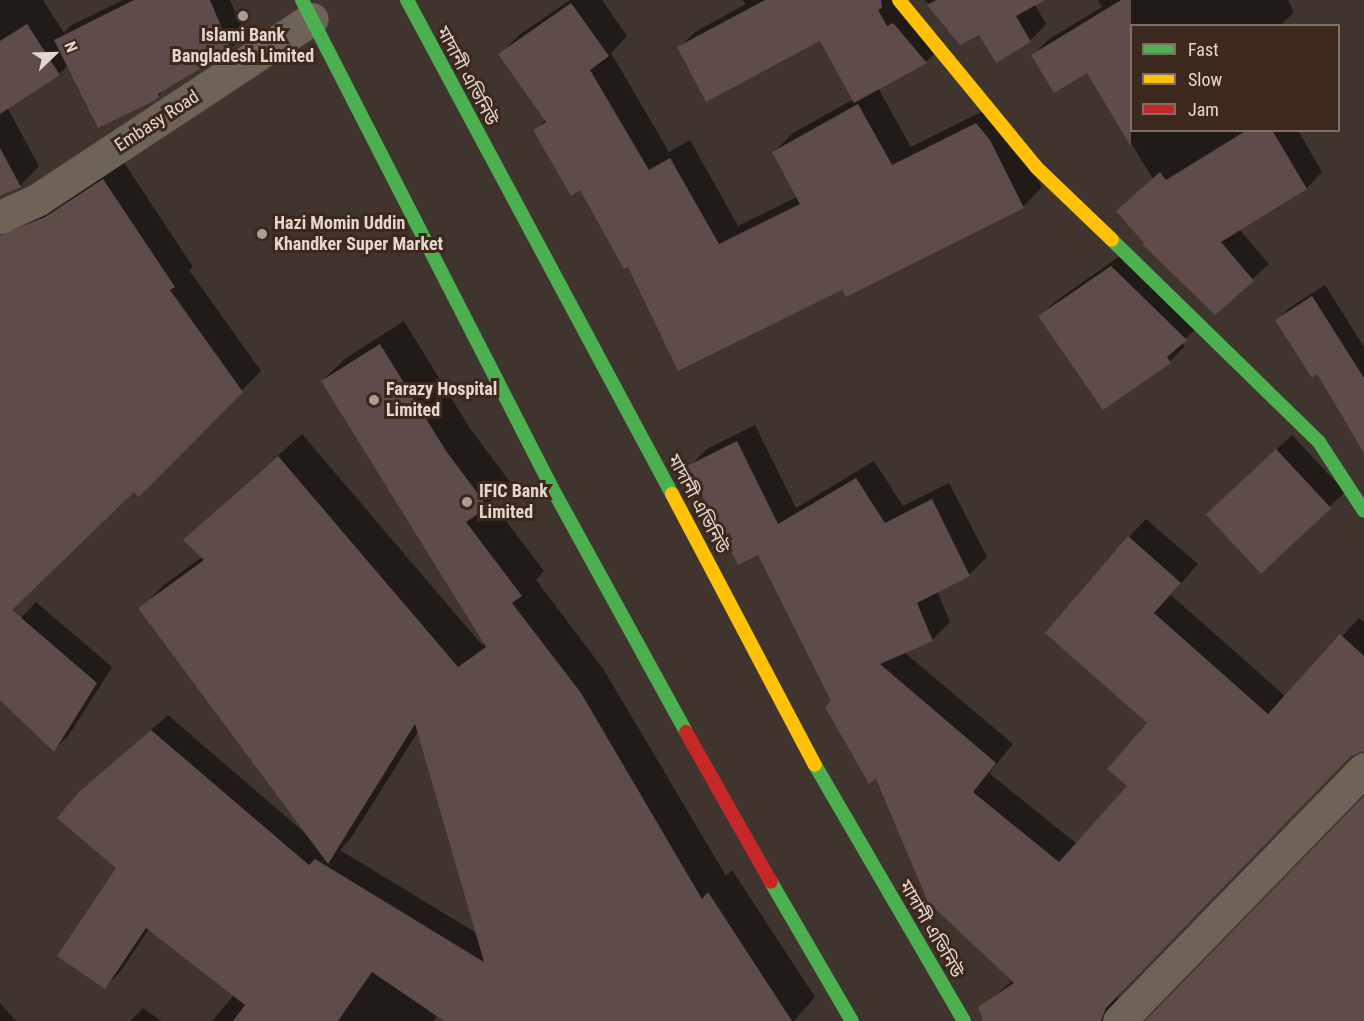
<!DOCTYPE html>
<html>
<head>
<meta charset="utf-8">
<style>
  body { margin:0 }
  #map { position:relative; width:1364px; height:1021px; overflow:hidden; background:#3f342e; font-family:"Roboto Condensed","Noto Sans Bengali",sans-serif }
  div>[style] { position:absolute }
  .shadow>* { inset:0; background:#0007 }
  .building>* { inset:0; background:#5d4c49; transform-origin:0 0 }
  .street>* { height:33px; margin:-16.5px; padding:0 16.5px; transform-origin:16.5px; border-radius:16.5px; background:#6d6457 }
  .fast>* { height:14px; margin:-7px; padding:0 7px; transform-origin:7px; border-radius:7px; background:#4caf50 }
  .slow>* { height:14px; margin:-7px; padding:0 7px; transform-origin:7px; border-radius:7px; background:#ffc107 }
  .jam>* { height:14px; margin:-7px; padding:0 7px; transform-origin:7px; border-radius:7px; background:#c62828 }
  .dots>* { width:16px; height:16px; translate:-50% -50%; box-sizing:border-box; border:3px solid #3c281c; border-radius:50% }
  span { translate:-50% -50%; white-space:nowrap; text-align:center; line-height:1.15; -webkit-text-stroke:6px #3c281c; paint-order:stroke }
  .poi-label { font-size:18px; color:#e3d6ce; font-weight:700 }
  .left { translate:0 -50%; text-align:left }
  .street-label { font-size:18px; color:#e3d6ce }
  .legend { position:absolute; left:1130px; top:24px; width:210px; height:108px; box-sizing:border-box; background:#3c281c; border:2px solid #7f6e63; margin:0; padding:8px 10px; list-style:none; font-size:18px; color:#e3d6ce }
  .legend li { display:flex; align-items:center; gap:12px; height:30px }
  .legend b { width:30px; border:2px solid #7f6e63 }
  .north { position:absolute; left:24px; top:24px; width:60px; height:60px; -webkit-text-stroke:4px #3c281c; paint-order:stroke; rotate:67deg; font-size:16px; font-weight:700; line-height:24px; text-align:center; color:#e3d6ce }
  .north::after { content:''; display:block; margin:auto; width:21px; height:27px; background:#e3d6ce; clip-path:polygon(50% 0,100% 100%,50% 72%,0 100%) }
</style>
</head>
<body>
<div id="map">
  <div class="shadow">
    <i style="clip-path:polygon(0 0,43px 0,64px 33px,70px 26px,123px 0,230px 0,245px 34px,230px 49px,168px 86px,158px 96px,68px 65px,59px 74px,7px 107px,39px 166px,20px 186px,0 196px,2px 206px,123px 161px,193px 267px,189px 270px,261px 371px,139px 495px,134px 490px,0 620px)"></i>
    <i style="clip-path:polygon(570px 0,602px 0,627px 36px,611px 53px,669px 152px,690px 140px,738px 226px,797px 197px,774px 152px,793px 133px,854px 99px,821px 39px,679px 48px,695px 32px,746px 4px,742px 0,906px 0,942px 46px,926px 62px,878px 88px,911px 147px,995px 105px,1042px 187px,1023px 207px,843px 288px,628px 265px,581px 188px,535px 131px,546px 119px,500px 54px,519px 35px)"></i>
    <i style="clip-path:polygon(925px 0,1032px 0,1046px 24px,1031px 40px,996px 61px,980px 33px,961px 43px)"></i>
    <i style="clip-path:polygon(1098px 0,1288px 0,1294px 12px,1280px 26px,1132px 26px,1132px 130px,1298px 130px,1322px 172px,1307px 188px,1239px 229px,1269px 264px,1215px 313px,1153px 179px,1087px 71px,1033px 55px,1049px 39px,1102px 7px)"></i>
    <i style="clip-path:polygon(1127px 251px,1201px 324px,1182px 342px,1185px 346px,1170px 361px,1103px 408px,1040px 316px,1056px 301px)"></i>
    <i style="clip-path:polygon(1325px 285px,1364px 347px,1364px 431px,1277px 320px,1289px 308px)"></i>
    <i style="clip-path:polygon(evenodd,404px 321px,469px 427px,510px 482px,491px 501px,544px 571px,536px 580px,604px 670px,726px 876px,732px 870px,815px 997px,794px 1021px,481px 1021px,486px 959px,433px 1021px,212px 1021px,234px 995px,149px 929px,120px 972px,105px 987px,118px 868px,80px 793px,168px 715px,306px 834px,140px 609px,164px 585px,202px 557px,185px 540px,209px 517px,302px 434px,482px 645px,485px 643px,322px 381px,346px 358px,404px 321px,419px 730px,478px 934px,340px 850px,351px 838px,419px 730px)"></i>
    <i style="clip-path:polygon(755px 425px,796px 508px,874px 461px,903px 506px,949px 483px,987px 557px,969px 575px,937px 591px,950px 622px,933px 639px,904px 652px,1013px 744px,989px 773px,1077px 844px,1129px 786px,1149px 723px,1129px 537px,1146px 519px,1198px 564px,1171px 595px,1286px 697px,1359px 618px,1364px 622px,1364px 749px,1351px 754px,1123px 988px,1118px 997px,1118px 1007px,1131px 1021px,993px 1021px,983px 1006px,1013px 980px,876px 777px,833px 701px,759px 553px,689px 467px,707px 449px)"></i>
    <i style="clip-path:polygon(1292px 435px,1345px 492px,1262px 572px,1223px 499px)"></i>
    <i style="clip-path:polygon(36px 602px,112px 667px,69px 735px,54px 750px,0 696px,0 641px)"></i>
    <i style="clip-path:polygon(0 1003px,16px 1021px,0 1021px)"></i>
    <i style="clip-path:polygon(143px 1008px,161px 1021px,130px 1021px)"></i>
  </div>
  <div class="building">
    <i style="clip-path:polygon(134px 0,210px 0,231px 50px,158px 94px,159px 97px,154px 101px,98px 128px,54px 40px)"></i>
    <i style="clip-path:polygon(765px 0,881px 0,882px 8px,878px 10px,887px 26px,893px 23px,927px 63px,854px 103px,820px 41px,706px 102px,677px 47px)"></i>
    <i style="clip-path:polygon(936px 0,1045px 0,1016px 16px,1031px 42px,996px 63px,979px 35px,960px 45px,927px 5px)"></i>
    <i style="clip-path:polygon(1121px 0,1131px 0,1131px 147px,1087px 73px,1054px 93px,1031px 55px)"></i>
    <i style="clip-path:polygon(571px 3px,609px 56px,590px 70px,649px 170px,670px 158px,719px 244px,800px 204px,772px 152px,858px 104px,892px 165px,976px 123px,990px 140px,1024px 208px,846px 297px,842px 290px,678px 371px,628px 267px,624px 269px,580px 190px,571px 196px,533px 130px,546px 122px,498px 54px)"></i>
    <i style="clip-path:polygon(27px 24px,60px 75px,0 114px,0 41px)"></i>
    <i style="clip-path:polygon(1247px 130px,1272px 130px,1307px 189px,1221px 242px,1254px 281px,1215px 315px,1142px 244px,1144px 243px,1116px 211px,1160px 172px,1166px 180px)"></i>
    <i style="clip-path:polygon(0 148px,21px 187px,0 196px)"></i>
    <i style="clip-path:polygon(103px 179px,175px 287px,170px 290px,243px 392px,139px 497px,134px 492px,12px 610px,97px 683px,54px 752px,0 700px,0 235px,45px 217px)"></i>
    <i style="clip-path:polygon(1111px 266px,1187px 340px,1167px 357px,1171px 363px,1103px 410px,1038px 316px)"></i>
    <i style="clip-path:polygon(1312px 296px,1364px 378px,1364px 453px,1317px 374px,1312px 378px,1275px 320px)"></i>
    <i style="clip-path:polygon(380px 344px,446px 451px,488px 507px,466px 522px,522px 596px,512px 603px,581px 693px,702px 899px,708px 892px,792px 1021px,444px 1021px,372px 972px,338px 1021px,233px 1021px,245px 1005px,146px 928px,105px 989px,57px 956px,116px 868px,57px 818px,79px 792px,151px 730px,309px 865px,315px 859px,484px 962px,415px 724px,328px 864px,138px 608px,204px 560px,183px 540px,278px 456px,458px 667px,486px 647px,321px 381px)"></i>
    <i style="clip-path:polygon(737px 441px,778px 524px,856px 478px,885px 523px,932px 499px,970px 576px,917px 603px,933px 641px,880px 664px,996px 763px,973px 792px,1059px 862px,1127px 786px,1107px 769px,1147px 723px,1045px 633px,1128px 536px,1181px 583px,1154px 613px,1268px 714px,1340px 634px,1364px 656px,1364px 751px,1351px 756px,1106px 1008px,1101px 1021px,983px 1021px,978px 1007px,1014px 983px,928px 902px,876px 779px,869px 784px,825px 707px,831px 701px,758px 555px,738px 565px,687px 466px)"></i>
    <i style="left:1276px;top:449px;width:81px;height:96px;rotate:47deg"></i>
    <i style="clip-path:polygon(1364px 796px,1364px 1021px,1145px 1021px)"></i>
  </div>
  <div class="street">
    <i style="left:0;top:217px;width:41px;rotate:-24.7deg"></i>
    <i style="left:37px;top:200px;width:329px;rotate:-33.4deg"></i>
    <i style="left:1119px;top:1021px;width:351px;rotate:-45.8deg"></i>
  </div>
  <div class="fast">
    <i style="left:302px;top:0;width:548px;rotate:62.87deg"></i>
    <i style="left:552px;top:488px;width:278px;rotate:61.2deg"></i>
    <i style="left:407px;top:0;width:561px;rotate:61.79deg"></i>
    <i style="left:1112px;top:240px;width:289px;rotate:44.3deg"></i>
    <i style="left:1319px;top:442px;width:82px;rotate:56.9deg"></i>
    <i style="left:815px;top:765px;width:296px;rotate:59.8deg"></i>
    <i style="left:771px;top:882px;width:161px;rotate:59.8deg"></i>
  </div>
  <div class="slow">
    <i style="left:899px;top:0;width:216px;rotate:50.6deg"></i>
    <i style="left:1036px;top:167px;width:105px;rotate:43.8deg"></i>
    <i style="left:672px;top:494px;width:306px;rotate:62.2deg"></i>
  </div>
  <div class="jam">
    <i style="left:686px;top:732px;width:172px;rotate:60.5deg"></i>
  </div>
  <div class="dots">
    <i style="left:243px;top:16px;background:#aa9d96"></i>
    <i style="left:262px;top:234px;background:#aa9d96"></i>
    <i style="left:374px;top:400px;background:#aa9d96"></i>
    <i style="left:467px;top:502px;background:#aa9d96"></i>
  </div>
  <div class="poi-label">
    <span style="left:243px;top:46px">Islami Bank<br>Bangladesh Limited</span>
    <span class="left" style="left:274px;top:234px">Hazi Momin Uddin<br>Khandker Super Market</span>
    <span class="left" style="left:386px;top:400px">Farazy Hospital<br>Limited</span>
    <span class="left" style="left:479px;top:502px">IFIC Bank<br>Limited</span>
  </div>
  <div class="street-label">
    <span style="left:467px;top:76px;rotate:62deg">মাদানী এভিনিউ</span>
    <span style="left:157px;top:121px;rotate:-33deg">Embasy Road</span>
    <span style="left:698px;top:504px;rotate:62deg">মাদানী এভিনিউ</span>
    <span style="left:931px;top:929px;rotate:60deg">মাদানী এভিনিউ</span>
  </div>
  <ul class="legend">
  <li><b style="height:8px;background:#4caf50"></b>Fast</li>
  <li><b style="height:8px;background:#ffc107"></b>Slow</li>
  <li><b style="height:8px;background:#c62828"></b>Jam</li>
  </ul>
  <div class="north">N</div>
</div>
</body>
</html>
